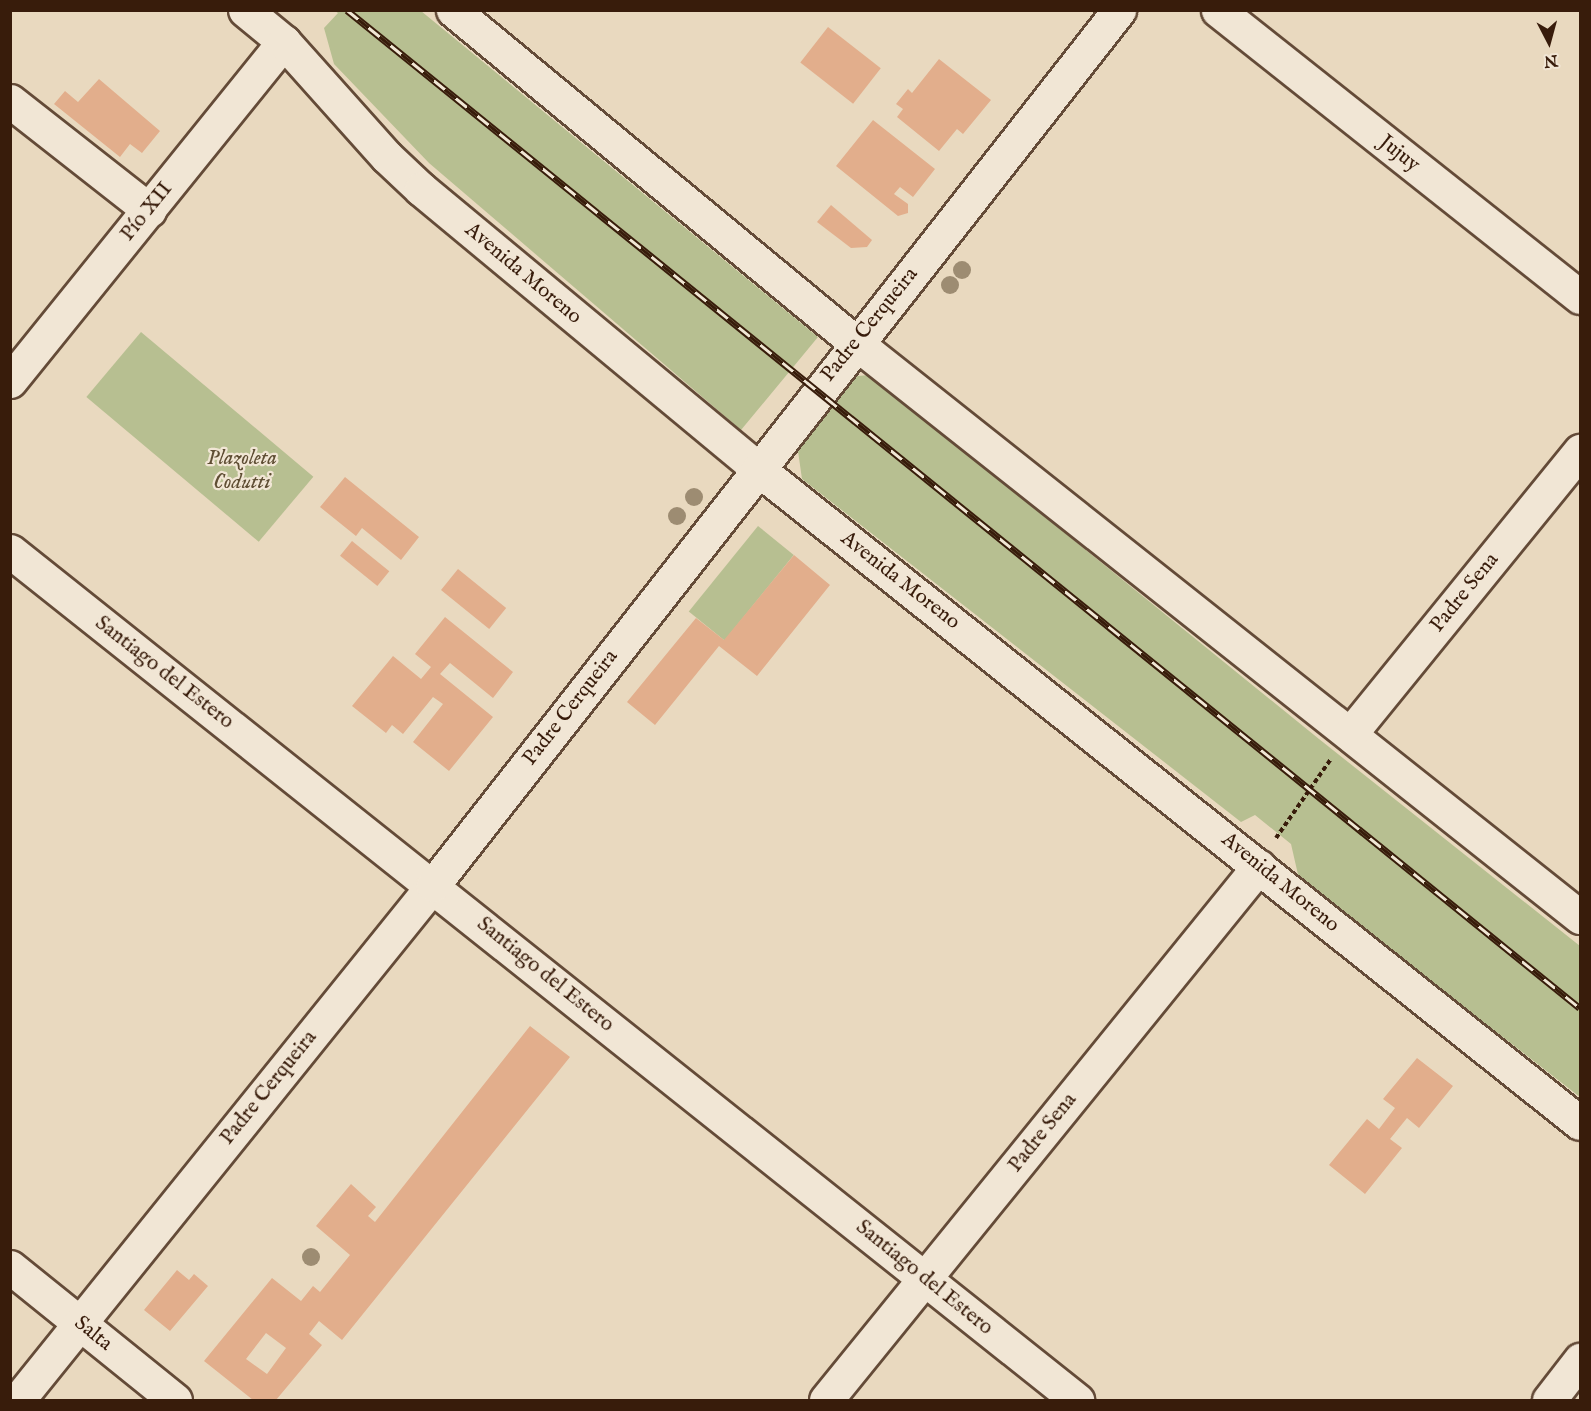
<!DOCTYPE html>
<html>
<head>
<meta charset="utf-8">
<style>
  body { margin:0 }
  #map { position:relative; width:1591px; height:1411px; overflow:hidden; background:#e9d9bf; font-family:"IM FELL English",serif }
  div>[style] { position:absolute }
  .green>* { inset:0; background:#b7bf91; transform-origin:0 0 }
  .building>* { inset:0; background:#e2ae8c; transform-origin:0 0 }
  .path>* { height:4px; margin-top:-2px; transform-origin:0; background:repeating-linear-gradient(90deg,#381c0b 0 4.5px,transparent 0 7.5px) }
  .roads { filter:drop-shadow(2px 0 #644b38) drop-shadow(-2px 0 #644b38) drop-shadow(0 2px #644b38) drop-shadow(0 -2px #644b38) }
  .street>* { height:33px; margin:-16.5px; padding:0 16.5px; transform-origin:16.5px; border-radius:16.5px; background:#f1e6d5 }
  .secondary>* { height:33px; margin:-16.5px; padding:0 16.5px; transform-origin:16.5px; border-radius:16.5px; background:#f1e6d5 }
  .rail>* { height:7px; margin-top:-3.5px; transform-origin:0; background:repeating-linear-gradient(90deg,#f1e6d5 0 14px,#381c0b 0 28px); box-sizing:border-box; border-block:2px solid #381c0b }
  .trees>* { width:18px; height:18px; margin:-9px; border-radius:50%; background:#9d8c72 }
  span { translate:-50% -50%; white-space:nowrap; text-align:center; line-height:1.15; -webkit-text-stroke:4.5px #f1e6d5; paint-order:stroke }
  .street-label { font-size:21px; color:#381c0b }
  .park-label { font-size:21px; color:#5e4d33; font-style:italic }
  .frame { position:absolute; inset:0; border:12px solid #381c0b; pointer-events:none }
  .north { position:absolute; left:1519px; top:12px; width:60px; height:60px; -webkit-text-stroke:4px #f1e6d5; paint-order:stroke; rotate:174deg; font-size:16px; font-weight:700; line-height:24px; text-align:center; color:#381c0b }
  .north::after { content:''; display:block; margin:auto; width:21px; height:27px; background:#381c0b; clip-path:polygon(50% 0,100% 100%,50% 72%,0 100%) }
</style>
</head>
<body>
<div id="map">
  <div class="green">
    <i style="clip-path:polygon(335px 11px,421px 11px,818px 337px,741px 430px,429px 163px,334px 64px,324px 28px,338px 13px)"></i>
    <i style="left:141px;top:332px;width:225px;height:85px;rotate:40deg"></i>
    <i style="clip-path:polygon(870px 375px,1319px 739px,1580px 946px,1580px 1097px,1299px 879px,1291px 844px,1255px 815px,1241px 822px,802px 479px,797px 444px,845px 377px)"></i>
    <i style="left:758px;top:526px;width:46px;height:110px;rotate:39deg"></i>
  </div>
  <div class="building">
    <i style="left:828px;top:27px;width:67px;height:45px;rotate:38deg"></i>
    <i style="clip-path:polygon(939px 59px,991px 100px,963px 134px,957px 129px,939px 151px,897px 117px,903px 109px,896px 104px,908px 89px,912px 93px)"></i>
    <i style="clip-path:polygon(99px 79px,160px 131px,142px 153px,130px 144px,120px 157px,54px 104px,65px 91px,78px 102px)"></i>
    <i style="clip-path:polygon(873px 120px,935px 169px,913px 197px,900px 187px,894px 194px,908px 204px,908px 213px,898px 216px,836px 166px)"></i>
    <i style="clip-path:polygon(831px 205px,872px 240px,867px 247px,851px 248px,817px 222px)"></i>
    <i style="clip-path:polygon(345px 477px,419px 537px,401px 560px,362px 528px,356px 536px,320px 507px)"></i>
    <i style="left:352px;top:541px;width:48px;height:19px;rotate:39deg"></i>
    <i style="clip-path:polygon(794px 555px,830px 585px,757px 676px,719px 646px,655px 725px,627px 702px,696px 618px,724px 640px)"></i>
    <i style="left:458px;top:569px;width:62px;height:27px;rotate:39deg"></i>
    <i style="clip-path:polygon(445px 617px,513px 672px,493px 698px,450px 663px,440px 674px,493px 717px,449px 771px,413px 742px,443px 704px,433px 697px,403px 734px,392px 725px,386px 733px,352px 706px,393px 656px,421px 679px,431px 667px,415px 654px)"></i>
    <i style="clip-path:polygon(evenodd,530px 1026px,570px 1057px,342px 1340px,319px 1321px,309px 1334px,322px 1345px,276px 1400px,253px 1400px,204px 1361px,272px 1278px,301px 1301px,313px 1286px,320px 1292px,350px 1255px,316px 1226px,351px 1184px,376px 1207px,368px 1216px,375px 1222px,530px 1026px,266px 1333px,286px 1348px,267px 1374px,246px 1359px,266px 1333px)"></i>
    <i style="clip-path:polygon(1417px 1058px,1453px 1086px,1419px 1128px,1407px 1118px,1390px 1139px,1402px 1148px,1365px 1194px,1329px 1165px,1367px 1119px,1379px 1129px,1395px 1108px,1383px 1099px)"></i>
    <i style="clip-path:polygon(177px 1270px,189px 1280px,194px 1274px,208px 1286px,170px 1331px,144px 1310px)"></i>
  </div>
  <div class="path">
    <i style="left:1276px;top:838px;width:96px;rotate:-55.2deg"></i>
  </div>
  <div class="roads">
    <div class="street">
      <i style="left:453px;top:10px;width:523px;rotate:39.57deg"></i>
      <i style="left:856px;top:343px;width:924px;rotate:38.41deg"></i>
      <i style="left:1218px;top:10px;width:462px;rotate:38.4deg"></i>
      <i style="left:10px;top:101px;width:177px;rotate:38.1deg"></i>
      <i style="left:10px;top:381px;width:436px;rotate:-51.1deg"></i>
      <i style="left:10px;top:551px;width:1364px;rotate:38.51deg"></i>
      <i style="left:1350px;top:734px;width:365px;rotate:-50.9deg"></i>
      <i style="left:10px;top:1267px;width:212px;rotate:38.9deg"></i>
      <i style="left:826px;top:1400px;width:687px;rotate:-50.96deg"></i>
      <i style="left:1549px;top:1400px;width:51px;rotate:-52.2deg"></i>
    </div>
    <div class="secondary">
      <i style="left:245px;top:10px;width:50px;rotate:39.4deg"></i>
      <i style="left:284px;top:42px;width:154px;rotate:48.2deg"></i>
      <i style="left:387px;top:157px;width:47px;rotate:43.3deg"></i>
      <i style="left:421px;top:189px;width:438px;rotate:39.7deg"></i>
      <i style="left:758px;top:469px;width:1050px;rotate:38.51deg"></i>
      <i style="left:18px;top:1400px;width:661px;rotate:-51.14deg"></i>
      <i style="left:433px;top:885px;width:1112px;rotate:-51.9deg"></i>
    </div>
  </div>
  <div class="rail">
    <i style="left:347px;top:10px;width:1586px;rotate:38.99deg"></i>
  </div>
  <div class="trees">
    <i style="left:962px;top:270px"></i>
    <i style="left:950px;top:285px"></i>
    <i style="left:694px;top:497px"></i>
    <i style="left:677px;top:516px"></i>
    <i style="left:311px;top:1257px"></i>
  </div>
  <div class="street-label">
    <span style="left:1399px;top:154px;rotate:38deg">Jujuy</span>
    <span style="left:147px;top:212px;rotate:-51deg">Pío XII</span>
    <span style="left:523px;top:274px;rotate:40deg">Avenida Moreno</span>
    <span style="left:870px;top:325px;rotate:-51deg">Padre Cerqueira</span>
    <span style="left:900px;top:581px;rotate:38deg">Avenida Moreno</span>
    <span style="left:1465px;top:593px;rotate:-51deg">Padre Sena</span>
    <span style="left:164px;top:673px;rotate:38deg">Santiago del Estero</span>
    <span style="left:571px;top:708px;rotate:-52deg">Padre Cerqueira</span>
    <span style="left:1280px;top:883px;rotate:39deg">Avenida Moreno</span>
    <span style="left:545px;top:975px;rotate:39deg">Santiago del Estero</span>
    <span style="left:269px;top:1088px;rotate:-51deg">Padre Cerqueira</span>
    <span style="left:1043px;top:1133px;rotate:-51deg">Padre Sena</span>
    <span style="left:924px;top:1278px;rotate:39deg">Santiago del Estero</span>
    <span style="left:93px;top:1334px;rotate:39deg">Salta</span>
  </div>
  <div class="park-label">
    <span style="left:242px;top:471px">Plazoleta<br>Codutti</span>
  </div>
  <div class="frame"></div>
  <div class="north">N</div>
</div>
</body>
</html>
